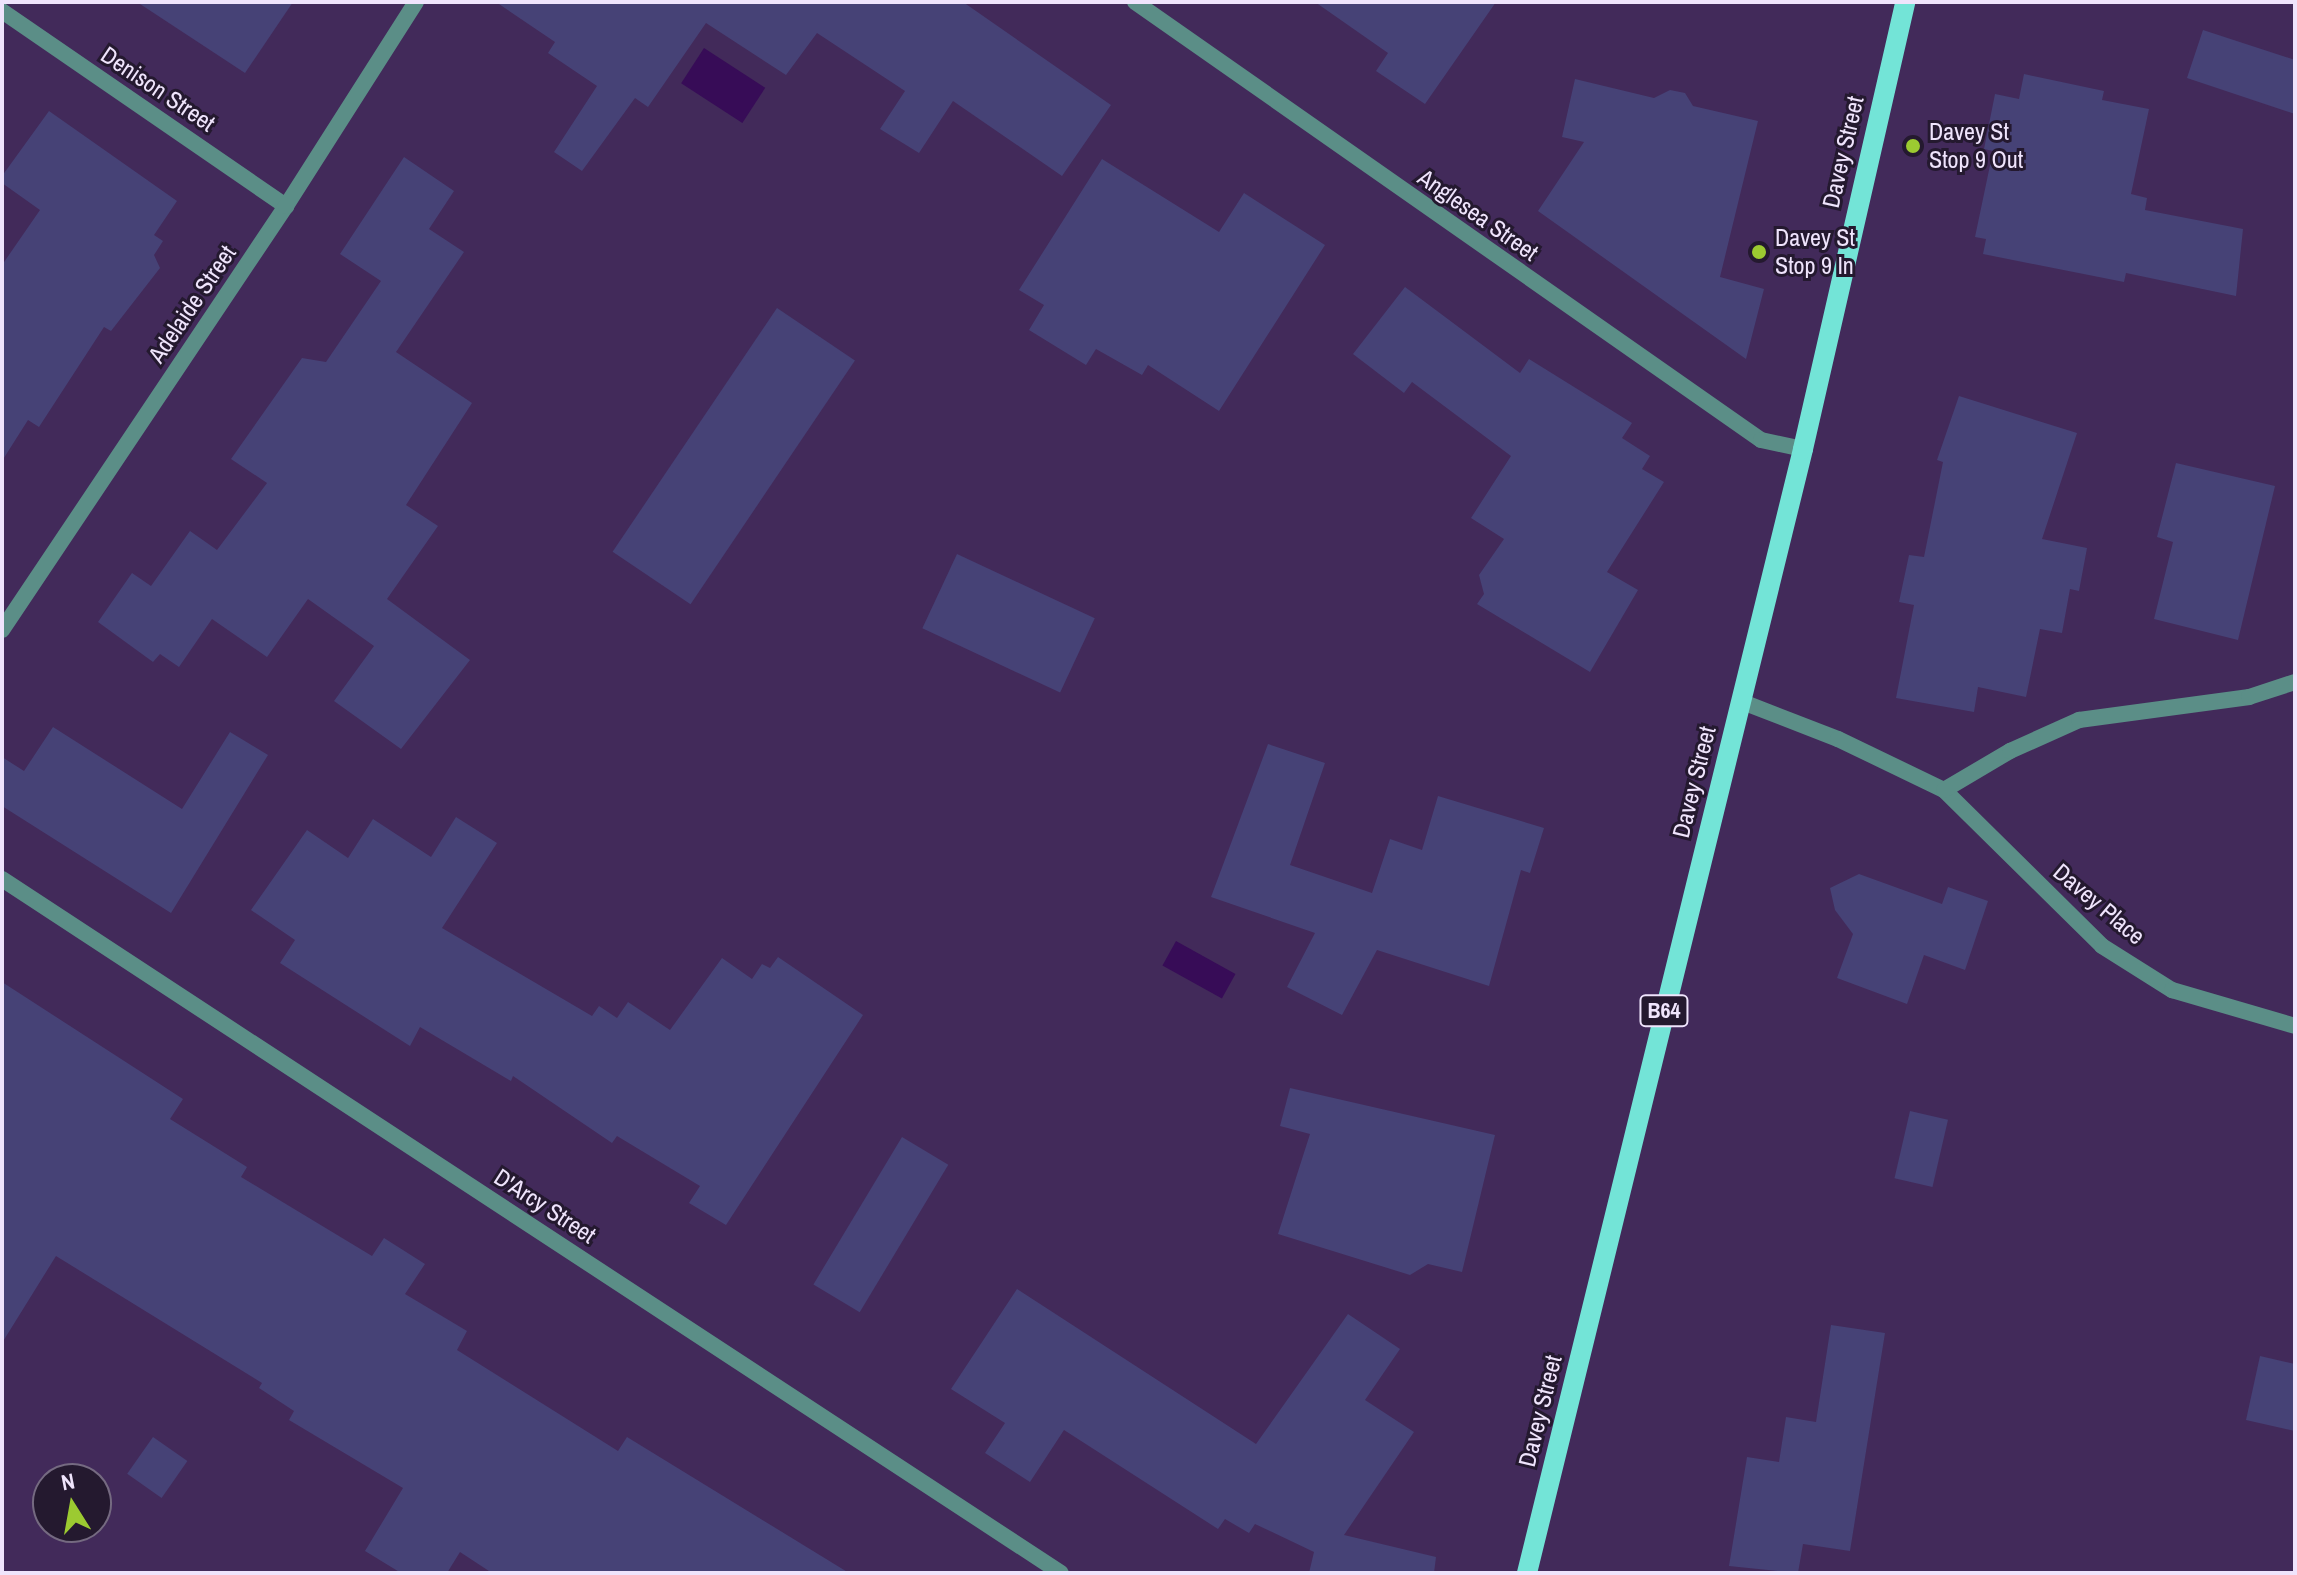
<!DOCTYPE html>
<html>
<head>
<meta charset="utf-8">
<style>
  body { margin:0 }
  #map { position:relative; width:2297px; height:1575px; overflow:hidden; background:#422a5a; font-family:"Archivo Narrow",sans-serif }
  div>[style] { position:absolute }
  .water>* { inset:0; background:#370c57; transform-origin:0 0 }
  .building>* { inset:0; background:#464276; transform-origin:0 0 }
  .street>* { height:16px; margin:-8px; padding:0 8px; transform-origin:8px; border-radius:8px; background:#5b8e87 }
  .primary>* { height:20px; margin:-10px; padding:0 10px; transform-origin:10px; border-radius:10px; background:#73e4d7 }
  .dots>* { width:22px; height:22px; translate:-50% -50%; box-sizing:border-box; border:4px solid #24192f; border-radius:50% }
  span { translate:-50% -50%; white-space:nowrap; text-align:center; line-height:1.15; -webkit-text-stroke:6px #24192f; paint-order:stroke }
  .shield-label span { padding:2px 6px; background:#24192f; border:2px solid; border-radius:6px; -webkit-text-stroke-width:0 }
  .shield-label { font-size:22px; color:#efe4fc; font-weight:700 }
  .street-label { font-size:24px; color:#efe4fc }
  .poi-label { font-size:24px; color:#efe4fc }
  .left { translate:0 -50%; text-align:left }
  .frame { position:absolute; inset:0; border:4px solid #efe4fc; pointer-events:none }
  .north { position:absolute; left:32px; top:1463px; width:80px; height:80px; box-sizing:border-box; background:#24192f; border:2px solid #756a81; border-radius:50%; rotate:349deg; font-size:22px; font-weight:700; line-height:32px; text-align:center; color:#efe4fc }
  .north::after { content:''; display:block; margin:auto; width:28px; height:36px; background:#9cca31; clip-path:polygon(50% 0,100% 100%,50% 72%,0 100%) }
</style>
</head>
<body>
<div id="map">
  <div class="water">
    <i style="left:704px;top:48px;width:73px;height:42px;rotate:33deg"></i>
    <i style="left:1176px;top:941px;width:68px;height:28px;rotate:29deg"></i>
  </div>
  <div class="building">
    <i style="clip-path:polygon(137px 2px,293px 2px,245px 73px)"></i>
    <i style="clip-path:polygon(496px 2px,963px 2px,1111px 105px,1062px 176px,953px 101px,919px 153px,880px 129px,905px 91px,817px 33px,786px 75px,706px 23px,648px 107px,635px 98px,582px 171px,554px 152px,597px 86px,548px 53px,555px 42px)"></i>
    <i style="clip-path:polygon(1315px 2px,1496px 2px,1425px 104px,1376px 71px,1388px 53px)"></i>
    <i style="clip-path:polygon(2203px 30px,2295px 60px,2295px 114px,2187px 78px)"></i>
    <i style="clip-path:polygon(2024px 74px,2104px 91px,2102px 100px,2149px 109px,2131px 194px,2147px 198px,2145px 210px,2243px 229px,2236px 296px,2126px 273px,2124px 282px,1983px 254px,1986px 239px,1975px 237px,1993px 151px,1984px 149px,1995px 94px,2019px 99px)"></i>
    <i style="clip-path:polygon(1575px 79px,1654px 98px,1670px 90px,1685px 93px,1693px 106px,1758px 121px,1720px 277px,1764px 289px,1746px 359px,1538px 211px,1584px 142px,1562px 137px)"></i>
    <i style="clip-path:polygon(49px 111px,177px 201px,154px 235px,163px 241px,154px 255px,160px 268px,111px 331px,104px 327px,39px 427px,28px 420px,2px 461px,2px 265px,40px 210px,2px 183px,2px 176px)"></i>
    <i style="clip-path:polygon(404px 157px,454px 191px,429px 229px,464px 252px,396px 352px,472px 403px,406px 505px,438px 526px,387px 599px,470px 660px,401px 749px,334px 701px,374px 646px,308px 599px,267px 657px,212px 619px,179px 667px,160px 654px,153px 662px,98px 622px,132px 573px,151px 586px,190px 531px,217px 550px,267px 483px,231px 459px,302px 358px,326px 362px,381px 281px,340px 254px)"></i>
    <i style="clip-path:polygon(1102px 159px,1219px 232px,1244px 193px,1325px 245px,1219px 411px,1148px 365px,1142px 375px,1096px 349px,1086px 365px,1029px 330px,1044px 305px,1019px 290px)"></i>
    <i style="clip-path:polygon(1405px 287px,1520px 373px,1529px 359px,1632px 423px,1622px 438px,1650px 456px,1642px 469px,1664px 482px,1607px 572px,1638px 590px,1590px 672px,1477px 604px,1484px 594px,1479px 575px,1504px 539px,1471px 518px,1511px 456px,1412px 382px,1404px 393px,1353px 354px)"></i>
    <i style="left:777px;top:308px;width:94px;height:294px;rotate:34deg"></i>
    <i style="clip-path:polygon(1959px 396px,2077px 433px,2042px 539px,2087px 548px,2079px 591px,2070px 589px,2062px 633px,2040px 629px,2026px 697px,1978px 687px,1974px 712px,1896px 698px,1914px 605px,1899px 602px,1909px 555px,1924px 557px,1943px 462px,1937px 460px)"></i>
    <i style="clip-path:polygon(2176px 463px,2275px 486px,2238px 640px,2154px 619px,2173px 542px,2157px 537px)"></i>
    <i style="left:957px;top:554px;width:152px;height:82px;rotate:25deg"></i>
    <i style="clip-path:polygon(53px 727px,182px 809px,230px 732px,268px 755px,171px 913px,2px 806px,2px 757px,24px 771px)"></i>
    <i style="clip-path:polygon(1268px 744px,1325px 763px,1290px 865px,1372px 893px,1390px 839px,1422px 850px,1438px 796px,1544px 828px,1530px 873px,1521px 870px,1489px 986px,1377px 950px,1342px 1015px,1287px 987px,1315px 933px,1211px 897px)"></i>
    <i style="clip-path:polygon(456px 817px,497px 843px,442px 928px,592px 1016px,599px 1006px,617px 1018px,628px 1002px,670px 1030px,722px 958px,752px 979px,762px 964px,770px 968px,778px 957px,863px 1015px,726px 1225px,689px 1203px,700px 1186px,617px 1136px,612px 1143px,513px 1076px,511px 1081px,420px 1027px,410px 1046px,280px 963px,295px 940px,251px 910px,307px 830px,348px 858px,373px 819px,431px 857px)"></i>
    <i style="clip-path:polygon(1859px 874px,1942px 904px,1948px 887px,1988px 901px,1965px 970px,1924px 955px,1907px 1004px,1837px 978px,1853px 934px,1835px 910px,1830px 888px)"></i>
    <i style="clip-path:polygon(2px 982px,183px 1099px,170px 1119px,247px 1167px,241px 1177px,372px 1256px,384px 1238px,425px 1264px,405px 1294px,467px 1331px,457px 1350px,618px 1451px,627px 1437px,849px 1573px,492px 1573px,460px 1552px,447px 1573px,401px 1573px,365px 1551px,403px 1488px,289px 1420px,294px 1411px,259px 1388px,262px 1383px,56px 1256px,2px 1343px)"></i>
    <i style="clip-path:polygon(1290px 1088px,1495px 1135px,1462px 1272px,1428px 1264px,1410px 1275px,1278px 1234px,1310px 1134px,1280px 1126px)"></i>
    <i style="left:1910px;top:1111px;width:39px;height:69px;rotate:13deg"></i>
    <i style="left:902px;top:1137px;width:54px;height:172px;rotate:31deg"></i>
    <i style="clip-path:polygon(1017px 1289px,1256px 1444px,1348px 1314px,1400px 1349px,1365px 1400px,1414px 1432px,1344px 1535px,1436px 1557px,1434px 1573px,1309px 1573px,1314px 1552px,1255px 1524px,1249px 1533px,1225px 1519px,1218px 1529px,1064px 1430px,1030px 1482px,985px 1453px,1005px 1423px,951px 1389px)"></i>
    <i style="clip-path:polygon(1831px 1325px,1885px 1333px,1850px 1551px,1803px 1544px,1798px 1573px,1729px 1566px,1747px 1457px,1779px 1462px,1786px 1417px,1816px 1422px)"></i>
    <i style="clip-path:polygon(2260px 1356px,2295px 1364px,2295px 1431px,2246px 1420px)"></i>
    <i style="left:153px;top:1437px;width:42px;height:45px;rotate:35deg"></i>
  </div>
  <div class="street">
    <i style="left:1135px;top:2px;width:764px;rotate:34.98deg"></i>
    <i style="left:1761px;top:440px;width:43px;rotate:12.1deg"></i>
    <i style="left:2px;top:11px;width:345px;rotate:34.5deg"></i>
    <i style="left:2px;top:630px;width:510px;rotate:-56.19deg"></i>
    <i style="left:286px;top:206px;width:242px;rotate:-57.5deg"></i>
    <i style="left:1740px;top:701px;width:105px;rotate:21.2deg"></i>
    <i style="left:1838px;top:739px;width:118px;rotate:25.7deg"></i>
    <i style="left:1944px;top:790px;width:222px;rotate:44.6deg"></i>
    <i style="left:2102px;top:946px;width:83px;rotate:32.2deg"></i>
    <i style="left:2172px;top:990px;width:128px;rotate:16.3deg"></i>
    <i style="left:1944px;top:790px;width:77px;rotate:-30.6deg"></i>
    <i style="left:2010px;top:751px;width:76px;rotate:-24.2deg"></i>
    <i style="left:2079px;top:720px;width:172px;rotate:-7.7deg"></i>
    <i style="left:2249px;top:697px;width:48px;rotate:-18.1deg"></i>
    <i style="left:2px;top:879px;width:1266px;rotate:33.24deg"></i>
  </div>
  <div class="primary">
    <i style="left:1527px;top:1573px;width:1157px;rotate:-76.2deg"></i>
    <i style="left:1803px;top:449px;width:458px;rotate:-77.1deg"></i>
  </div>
  <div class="dots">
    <i style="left:1913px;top:146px;background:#9cca31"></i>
    <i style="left:1759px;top:252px;background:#9cca31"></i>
  </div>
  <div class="shield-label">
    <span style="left:1664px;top:1011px">B64</span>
  </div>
  <div class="street-label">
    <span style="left:158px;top:89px;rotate:34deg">Denison Street</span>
    <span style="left:1843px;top:152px;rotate:-77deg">Davey Street</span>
    <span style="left:1478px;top:215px;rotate:35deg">Anglesea Street</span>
    <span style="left:192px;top:304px;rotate:-56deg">Adelaide Street</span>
    <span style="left:1694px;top:782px;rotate:-76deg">Davey Street</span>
    <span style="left:2099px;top:904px;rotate:40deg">Davey Place</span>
    <span style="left:545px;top:1206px;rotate:33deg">D'Arcy Street</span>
    <span style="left:1540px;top:1411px;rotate:-76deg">Davey Street</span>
  </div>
  <div class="poi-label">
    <span class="left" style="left:1929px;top:146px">Davey St<br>Stop 9 Out</span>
    <span class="left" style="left:1775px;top:252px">Davey St<br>Stop 9 In</span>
  </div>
  <div class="frame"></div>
  <div class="north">N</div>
</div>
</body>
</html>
